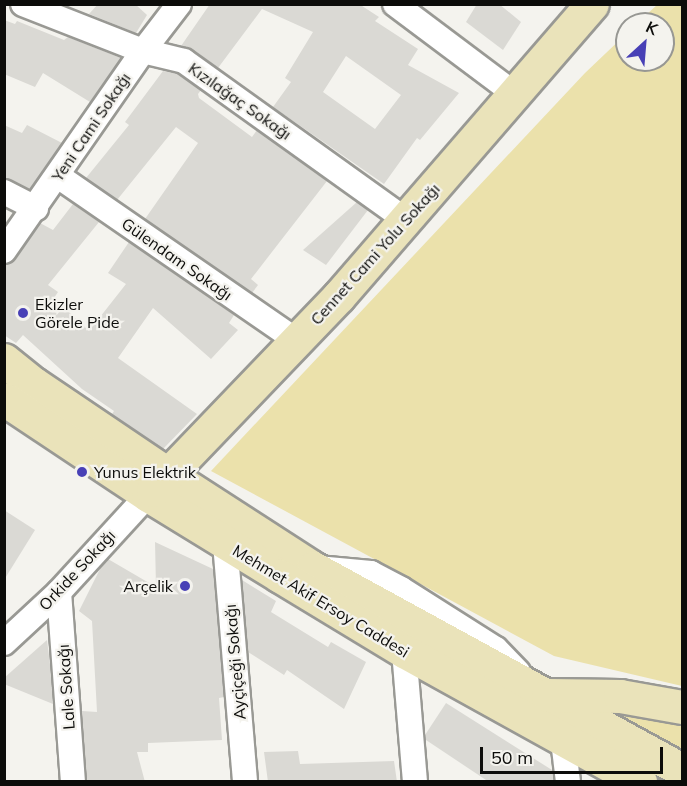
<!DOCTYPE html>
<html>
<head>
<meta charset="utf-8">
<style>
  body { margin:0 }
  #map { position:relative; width:687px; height:786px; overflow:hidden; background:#f4f3ee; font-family:Mulish,sans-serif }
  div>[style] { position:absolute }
  .green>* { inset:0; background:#ebe1ab }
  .building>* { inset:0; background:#dad9d4 }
  .roads { filter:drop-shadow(2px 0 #999994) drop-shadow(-2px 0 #999994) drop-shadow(0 2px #999994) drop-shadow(0 -2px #999994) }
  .street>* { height:24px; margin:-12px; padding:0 12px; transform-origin:12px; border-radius:12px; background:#fff }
  .secondary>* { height:33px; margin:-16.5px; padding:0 16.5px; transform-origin:16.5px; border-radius:16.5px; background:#eae3ba }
  .dots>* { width:16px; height:16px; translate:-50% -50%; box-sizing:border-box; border:3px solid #f4f3ee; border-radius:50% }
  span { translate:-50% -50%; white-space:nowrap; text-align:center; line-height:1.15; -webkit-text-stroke:4.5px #f4f3ee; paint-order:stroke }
  .street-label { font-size:16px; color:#0c0c0a }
  .poi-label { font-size:16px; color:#0c0c0a }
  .left { translate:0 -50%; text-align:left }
  .right { translate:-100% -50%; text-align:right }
  .frame { position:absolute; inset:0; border:6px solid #0c0c0a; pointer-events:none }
  .north { position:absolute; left:615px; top:12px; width:60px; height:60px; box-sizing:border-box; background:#f4f3ee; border:2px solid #979793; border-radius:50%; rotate:26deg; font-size:16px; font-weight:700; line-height:24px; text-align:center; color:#0c0c0a }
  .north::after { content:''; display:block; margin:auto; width:21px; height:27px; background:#4840b6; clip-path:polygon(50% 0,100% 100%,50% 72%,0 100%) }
  .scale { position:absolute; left:480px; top:747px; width:183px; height:27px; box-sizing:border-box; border:3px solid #0c0c0a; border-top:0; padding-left:8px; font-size:18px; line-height:21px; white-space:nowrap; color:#0c0c0a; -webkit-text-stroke:4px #f4f3ee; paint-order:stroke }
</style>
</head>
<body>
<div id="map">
  <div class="green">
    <i style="clip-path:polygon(657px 5px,682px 5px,682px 686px,554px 656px,211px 471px,585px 73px,627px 33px,627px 60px,663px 60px,663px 24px,636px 24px)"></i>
    <i style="clip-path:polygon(608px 705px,682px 718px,682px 755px,608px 713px)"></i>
  </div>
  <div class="building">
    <i style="clip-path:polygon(98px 4px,135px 4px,147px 15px,136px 33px,89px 14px)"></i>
    <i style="clip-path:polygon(evenodd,210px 4px,359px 4px,379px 17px,375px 21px,418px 49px,408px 65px,459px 93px,420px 140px,417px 138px,384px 184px,273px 107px,291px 82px,285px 78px,313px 32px,262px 9px,218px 68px,192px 49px,181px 46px,210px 4px,346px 56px,401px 95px,375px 129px,323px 92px,346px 56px)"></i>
    <i style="clip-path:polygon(477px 4px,499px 4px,521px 22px,503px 50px,466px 22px)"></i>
    <i style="clip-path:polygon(4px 20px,15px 24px,17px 21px,64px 40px,68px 37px,121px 58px,90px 102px,43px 73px,35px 87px,4px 74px)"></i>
    <i style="clip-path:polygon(163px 71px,178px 74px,201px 90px,198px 94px,199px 98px,252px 137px,257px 130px,327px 181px,251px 279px,258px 285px,252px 293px,145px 219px,198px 143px,176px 127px,117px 200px,86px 178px,129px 125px,125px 122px)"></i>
    <i style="clip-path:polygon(4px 125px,22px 133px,27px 125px,62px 143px,30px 189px,4px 178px)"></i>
    <i style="clip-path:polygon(357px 202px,368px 210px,326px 265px,303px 250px)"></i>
    <i style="clip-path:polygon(73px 204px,99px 222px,48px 285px,58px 292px,54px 298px,89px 331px,126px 284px,108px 273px,129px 242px,234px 315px,229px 323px,238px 330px,211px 359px,153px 308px,118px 358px,197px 414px,163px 449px,112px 414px,114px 411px,82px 389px,23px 335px,16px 343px,4px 335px,4px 265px,16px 259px,40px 223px,53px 230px)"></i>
    <i style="clip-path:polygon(4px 510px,35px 530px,4px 580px)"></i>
    <i style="clip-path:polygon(155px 542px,213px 569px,224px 697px,219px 698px,222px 740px,148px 743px,148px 752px,137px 752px,145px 782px,87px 782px,82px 711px,97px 712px,92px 621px,79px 611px,101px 567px,108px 559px,156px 587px)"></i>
    <i style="clip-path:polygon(242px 580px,276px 601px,271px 612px,328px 647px,331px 642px,366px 662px,344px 709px,287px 670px,284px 675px,248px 652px)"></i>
    <i style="clip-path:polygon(47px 640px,50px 664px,53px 704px,4px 684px,4px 678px)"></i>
    <i style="clip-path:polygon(446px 703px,552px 770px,554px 782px,489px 782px,426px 740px,425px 735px)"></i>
    <i style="clip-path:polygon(298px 751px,300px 764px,394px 761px,397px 782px,268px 782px,264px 752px)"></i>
  </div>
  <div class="roads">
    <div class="street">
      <i style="left:23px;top:4px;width:129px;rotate:21.4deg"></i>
      <i style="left:143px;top:51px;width:42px;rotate:13.7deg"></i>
      <i style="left:184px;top:61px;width:273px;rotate:35.6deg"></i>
      <i style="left:395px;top:4px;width:150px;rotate:36.9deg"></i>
      <i style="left:58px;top:176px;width:290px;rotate:34.6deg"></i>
      <i style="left:4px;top:192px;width:36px;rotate:27deg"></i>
      <i style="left:4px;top:251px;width:244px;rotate:-55.2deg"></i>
      <i style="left:143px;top:51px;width:59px;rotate:-52.5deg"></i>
      <i style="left:225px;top:543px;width:240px;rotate:85.2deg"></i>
      <i style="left:317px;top:568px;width:54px;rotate:5.3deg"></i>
      <i style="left:371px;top:573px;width:34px;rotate:28deg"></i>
      <i style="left:401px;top:589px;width:112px;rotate:32.3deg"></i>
      <i style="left:496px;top:649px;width:32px;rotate:46deg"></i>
      <i style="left:59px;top:592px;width:191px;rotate:85.8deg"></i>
      <i style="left:4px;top:643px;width:75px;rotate:-42.8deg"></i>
      <i style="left:59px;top:592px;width:132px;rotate:-47.5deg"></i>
      <i style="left:404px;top:651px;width:131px;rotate:85.2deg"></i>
      <i style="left:563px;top:740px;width:42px;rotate:83.2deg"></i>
    </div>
    <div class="secondary">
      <i style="left:4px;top:360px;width:38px;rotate:39deg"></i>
      <i style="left:34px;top:384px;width:163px;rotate:34deg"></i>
      <i style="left:169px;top:475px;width:171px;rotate:32.9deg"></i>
      <i style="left:313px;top:568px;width:421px;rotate:28.7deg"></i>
      <i style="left:4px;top:399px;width:173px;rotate:33.7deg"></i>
      <i style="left:148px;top:495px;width:155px;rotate:31.5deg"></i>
      <i style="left:280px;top:576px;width:145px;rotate:31.2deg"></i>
      <i style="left:404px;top:651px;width:270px;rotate:29deg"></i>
      <i style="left:153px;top:490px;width:269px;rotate:-46.2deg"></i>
      <i style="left:339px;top:296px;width:386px;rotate:-49.1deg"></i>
      <i style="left:548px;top:695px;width:72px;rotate:0.8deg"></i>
      <i style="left:620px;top:696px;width:63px;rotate:10.1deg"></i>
    </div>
  </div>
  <div class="dots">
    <i style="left:23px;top:313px;background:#4840b6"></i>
    <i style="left:82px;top:472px;background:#4840b6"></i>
    <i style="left:185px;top:586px;background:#4840b6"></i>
  </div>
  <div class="street-label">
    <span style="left:240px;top:101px;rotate:35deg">Kızılağaç Sokağı</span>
    <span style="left:91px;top:127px;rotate:-56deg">Yeni Cami Sokağı</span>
    <span style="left:375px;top:254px;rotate:-48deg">Cennet Cami Yolu Sokağı</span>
    <span style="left:177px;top:259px;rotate:35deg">Gülendam Sokağı</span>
    <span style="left:77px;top:570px;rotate:-47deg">Orkide Sokağı</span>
    <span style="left:321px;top:601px;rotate:31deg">Mehmet Akif Ersoy Caddesi</span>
    <span style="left:235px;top:662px;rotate:-95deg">Ayçiçeği Sokağı</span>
    <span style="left:66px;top:687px;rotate:-94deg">Lale Sokağı</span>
  </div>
  <div class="poi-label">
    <span class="left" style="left:35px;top:313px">Ekizler<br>Görele Pide</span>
    <span class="left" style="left:94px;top:472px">Yunus Elektrik</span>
    <span class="right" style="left:173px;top:586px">Arçelik</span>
  </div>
  <div class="frame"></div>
  <div class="north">K</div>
  <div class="scale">50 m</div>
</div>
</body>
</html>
